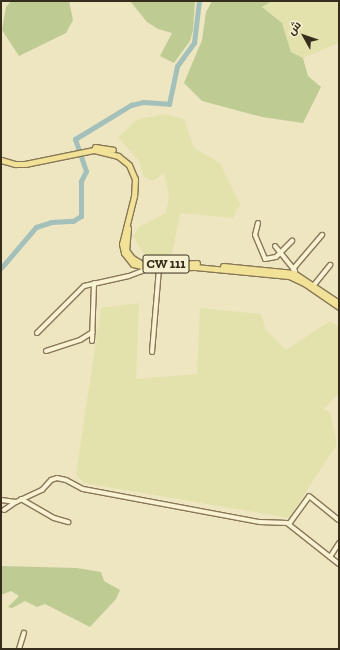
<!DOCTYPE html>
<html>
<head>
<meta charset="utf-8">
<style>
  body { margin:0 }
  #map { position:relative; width:340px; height:650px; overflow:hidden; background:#eee6c0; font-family:"Zilla Slab",Cairo,serif }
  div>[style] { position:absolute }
  .farmland>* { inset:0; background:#e3e2ad }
  .green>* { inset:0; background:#becc94 }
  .river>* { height:5px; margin:-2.5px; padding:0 2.5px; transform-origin:2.5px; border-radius:2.5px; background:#a3c0bb }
  .roads { filter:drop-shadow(1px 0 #877758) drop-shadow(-1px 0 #877758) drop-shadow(0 1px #877758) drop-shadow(0 -1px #877758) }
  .minor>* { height:4px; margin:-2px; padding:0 2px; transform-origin:2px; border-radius:2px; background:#f9f3d3 }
  .major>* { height:5px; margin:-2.5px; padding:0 2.5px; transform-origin:2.5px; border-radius:2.5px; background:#f2e297 }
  span { translate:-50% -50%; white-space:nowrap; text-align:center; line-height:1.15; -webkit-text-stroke:3px #f5f0d0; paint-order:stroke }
  .shield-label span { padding:1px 3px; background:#f5f0d0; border:1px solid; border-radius:3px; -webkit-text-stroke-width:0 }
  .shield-label { font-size:13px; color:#362d1d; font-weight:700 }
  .frame { position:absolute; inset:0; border:2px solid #362d1d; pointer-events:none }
  .north { position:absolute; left:284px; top:16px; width:40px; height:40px; -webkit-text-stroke:3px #f5f0d0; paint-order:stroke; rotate:310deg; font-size:11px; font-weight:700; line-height:16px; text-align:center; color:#362d1d }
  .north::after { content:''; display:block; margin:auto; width:14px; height:18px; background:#362d1d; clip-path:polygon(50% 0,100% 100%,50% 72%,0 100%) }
</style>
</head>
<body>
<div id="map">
  <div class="farmland">
    <i style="clip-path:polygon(272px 1px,339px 1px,339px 43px,303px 58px,291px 52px,282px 23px,261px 7px)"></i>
    <i style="clip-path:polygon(166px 114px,184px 119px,194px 148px,220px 163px,241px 206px,237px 209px,233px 218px,180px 213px,171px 260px,144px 255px,133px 236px,139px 227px,166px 213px,169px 196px,164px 173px,153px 181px,144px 177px,139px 161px,118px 137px,138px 119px)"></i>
    <i style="clip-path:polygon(139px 303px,136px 379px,197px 374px,200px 308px,261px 314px,266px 330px,286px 350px,330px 321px,339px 327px,339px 397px,336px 396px,323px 410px,330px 412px,337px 444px,289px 518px,84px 483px,76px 474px,101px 308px)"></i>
  </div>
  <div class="green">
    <i style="clip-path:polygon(11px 1px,69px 1px,73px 20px,66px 33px,19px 56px,2px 30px,6px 7px)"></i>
    <i style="clip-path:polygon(130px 1px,195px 1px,193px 30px,190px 41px,174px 63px,160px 56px,172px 33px,158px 29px,147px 22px)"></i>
    <i style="clip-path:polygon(212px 1px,272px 1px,262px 7px,282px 23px,291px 52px,303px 58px,308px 76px,321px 87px,303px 123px,262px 117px,202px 101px,184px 83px,202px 40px,206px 12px)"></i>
    <i style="clip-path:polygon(1px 566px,77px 568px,101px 572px,104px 581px,120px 590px,116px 599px,90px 627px,45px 604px,37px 607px,25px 601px,12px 608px,8px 607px,19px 596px,11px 591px,1px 595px)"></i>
  </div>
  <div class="river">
    <i style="left:1px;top:268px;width:54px;rotate:-49.5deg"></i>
    <i style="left:36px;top:227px;width:16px;rotate:-18deg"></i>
    <i style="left:51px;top:222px;width:22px;rotate:-3deg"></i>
    <i style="left:73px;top:221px;width:9px;rotate:-32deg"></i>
    <i style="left:81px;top:216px;width:35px;rotate:-90deg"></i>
    <i style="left:81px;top:181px;width:11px;rotate:-63deg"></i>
    <i style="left:86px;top:171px;width:34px;rotate:-109deg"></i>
    <i style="left:75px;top:139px;width:66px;rotate:-31.3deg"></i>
    <i style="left:131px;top:105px;width:12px;rotate:-14deg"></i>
    <i style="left:143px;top:102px;width:26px;rotate:4deg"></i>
    <i style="left:169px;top:104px;width:39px;rotate:-78deg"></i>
    <i style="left:177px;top:66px;width:29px;rotate:-54deg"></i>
    <i style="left:194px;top:43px;width:42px;rotate:-83.2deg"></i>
  </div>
  <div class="roads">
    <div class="minor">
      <i style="left:258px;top:223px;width:12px;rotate:104deg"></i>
      <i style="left:255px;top:235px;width:26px;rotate:67deg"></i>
      <i style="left:265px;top:259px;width:11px;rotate:-10deg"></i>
      <i style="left:276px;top:257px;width:23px;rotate:-45deg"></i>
      <i style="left:275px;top:246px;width:32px;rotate:51deg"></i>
      <i style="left:293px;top:269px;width:45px;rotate:-49.5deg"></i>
      <i style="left:314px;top:285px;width:26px;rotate:-51deg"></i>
      <i style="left:37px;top:333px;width:66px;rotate:-45deg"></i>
      <i style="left:84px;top:286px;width:46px;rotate:-12.5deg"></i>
      <i style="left:129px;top:276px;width:22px;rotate:-21deg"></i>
      <i style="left:92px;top:341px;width:58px;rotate:-88deg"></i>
      <i style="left:46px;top:351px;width:36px;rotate:-18deg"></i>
      <i style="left:80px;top:340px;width:15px;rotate:-32deg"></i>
      <i style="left:152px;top:352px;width:84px;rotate:-85.2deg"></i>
      <i style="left:21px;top:499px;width:38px;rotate:30deg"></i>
      <i style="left:54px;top:518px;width:15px;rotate:16deg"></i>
      <i style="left:1px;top:500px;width:15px;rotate:8deg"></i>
      <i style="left:4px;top:510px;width:14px;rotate:-34deg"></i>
      <i style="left:16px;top:502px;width:29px;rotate:-25deg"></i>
      <i style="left:42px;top:490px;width:13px;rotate:-48deg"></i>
      <i style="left:51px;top:480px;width:6px;rotate:-18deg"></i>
      <i style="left:57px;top:478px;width:9px;rotate:13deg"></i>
      <i style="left:66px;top:480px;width:19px;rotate:28deg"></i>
      <i style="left:83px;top:489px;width:180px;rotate:10.6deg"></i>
      <i style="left:260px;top:522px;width:27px;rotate:2deg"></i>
      <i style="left:287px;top:523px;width:66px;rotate:38.3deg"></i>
      <i style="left:289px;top:524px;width:34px;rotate:-54deg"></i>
      <i style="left:309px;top:496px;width:38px;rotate:39deg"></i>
      <i style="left:330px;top:557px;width:17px;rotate:-57deg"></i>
      <i style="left:19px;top:649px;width:17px;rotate:-73deg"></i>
    </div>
    <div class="major">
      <i style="left:95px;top:147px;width:18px;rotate:9deg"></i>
      <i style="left:1px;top:160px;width:15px;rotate:16deg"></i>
      <i style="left:15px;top:164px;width:10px"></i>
      <i style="left:25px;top:164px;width:70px;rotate:-11.5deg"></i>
      <i style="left:94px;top:150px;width:25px;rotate:14deg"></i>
      <i style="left:118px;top:156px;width:14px;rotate:39deg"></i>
      <i style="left:129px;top:165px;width:15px;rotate:67deg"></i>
      <i style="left:135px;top:179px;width:17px;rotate:93deg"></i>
      <i style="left:134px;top:196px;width:49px;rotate:104deg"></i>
      <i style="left:122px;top:244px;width:9px;rotate:77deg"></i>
      <i style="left:124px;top:253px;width:14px;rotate:51deg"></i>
      <i style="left:133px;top:264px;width:18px;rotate:13deg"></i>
      <i style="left:151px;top:268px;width:44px;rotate:-1.3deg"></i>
      <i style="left:195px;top:267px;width:94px;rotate:5.5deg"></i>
      <i style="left:289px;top:276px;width:17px;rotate:25deg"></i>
      <i style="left:304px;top:283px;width:42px;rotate:34.4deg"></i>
      <i style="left:128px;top:228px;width:22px;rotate:95deg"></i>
      <i style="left:126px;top:250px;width:10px;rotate:53deg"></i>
      <i style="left:132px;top:258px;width:12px;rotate:31deg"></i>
      <i style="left:152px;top:265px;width:45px;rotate:-2.5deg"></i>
      <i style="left:223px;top:266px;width:71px;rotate:5.6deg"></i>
      <i style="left:294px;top:273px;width:54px;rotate:33.7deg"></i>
    </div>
  </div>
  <div class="shield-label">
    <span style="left:166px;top:264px">CW 111</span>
  </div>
  <div class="frame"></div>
  <div class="north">ش</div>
</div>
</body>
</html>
